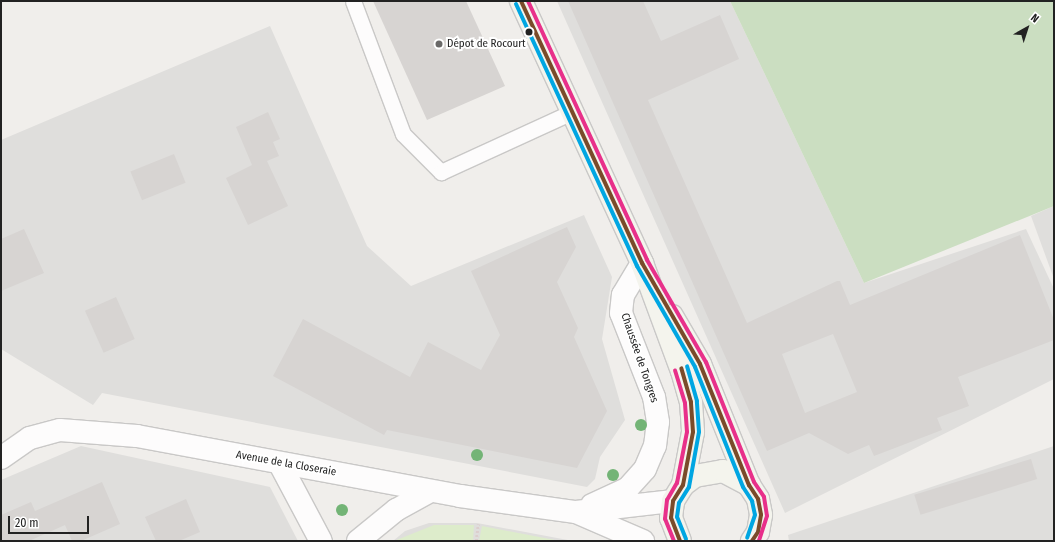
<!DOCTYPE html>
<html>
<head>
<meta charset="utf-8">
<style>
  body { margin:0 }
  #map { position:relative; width:1055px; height:542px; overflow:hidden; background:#f0eeeb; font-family:"Fira Sans Condensed",sans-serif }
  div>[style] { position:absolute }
  .residential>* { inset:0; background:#dfdedc }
  .grass>* { inset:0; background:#ddeccb }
  .forest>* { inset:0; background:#cbdec1 }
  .building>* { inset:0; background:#d7d4d2; transform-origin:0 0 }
  .path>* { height:2.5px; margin-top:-1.25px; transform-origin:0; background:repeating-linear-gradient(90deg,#dccecd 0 2px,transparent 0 4px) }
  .roads { filter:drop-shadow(1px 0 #c9c8c7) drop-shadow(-1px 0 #c9c8c7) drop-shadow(0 1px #c9c8c7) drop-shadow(0 -1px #c9c8c7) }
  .service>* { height:15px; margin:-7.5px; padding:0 7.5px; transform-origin:7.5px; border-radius:7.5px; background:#fdfcfc }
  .minor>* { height:22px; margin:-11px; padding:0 11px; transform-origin:11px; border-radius:11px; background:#fdfcfc }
  .secondary>* { height:22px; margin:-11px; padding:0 11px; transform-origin:11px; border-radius:11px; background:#f4f4ed }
  .bus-1>* { height:4px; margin:-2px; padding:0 2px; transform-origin:2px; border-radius:2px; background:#7a4b2a }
  .bus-2>* { height:4px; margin:-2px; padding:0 2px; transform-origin:2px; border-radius:2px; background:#00a6e2 }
  .bus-3>* { height:4px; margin:-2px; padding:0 2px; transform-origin:2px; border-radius:2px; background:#e8308a }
  .trees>* { width:12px; height:12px; margin:-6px; border-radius:50%; background:#73b476 }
  .dots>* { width:11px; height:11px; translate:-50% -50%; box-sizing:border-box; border:2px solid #fff; border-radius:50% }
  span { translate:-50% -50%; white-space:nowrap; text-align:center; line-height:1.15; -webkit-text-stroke:4px #fff; paint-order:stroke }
  .poi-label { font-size:11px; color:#222 }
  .left { translate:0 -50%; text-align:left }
  .street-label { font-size:11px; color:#222 }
  .frame { position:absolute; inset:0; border:2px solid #222; pointer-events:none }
  .north { position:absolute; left:1007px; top:8px; width:40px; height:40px; -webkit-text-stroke:3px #fff; paint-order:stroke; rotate:39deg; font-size:11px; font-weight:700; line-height:16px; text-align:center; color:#222 }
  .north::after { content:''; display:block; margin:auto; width:14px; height:18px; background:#222; clip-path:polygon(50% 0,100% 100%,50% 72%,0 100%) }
  .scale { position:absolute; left:8px; top:516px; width:81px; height:18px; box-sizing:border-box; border:2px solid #222; border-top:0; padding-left:5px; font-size:12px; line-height:14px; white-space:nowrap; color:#222; -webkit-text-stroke:3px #fff; paint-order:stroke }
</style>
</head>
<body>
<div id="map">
  <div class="residential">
    <i style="clip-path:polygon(557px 1px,730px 1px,864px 283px,1026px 229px,1054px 289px,1054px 379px,785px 513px)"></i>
    <i style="clip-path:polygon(270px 26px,367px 246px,411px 286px,584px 215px,612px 277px,602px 339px,625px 420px,600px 457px,595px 479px,587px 487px,102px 393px,93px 405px,1px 349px,1px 140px)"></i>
    <i style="clip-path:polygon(1054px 206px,1054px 279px,1031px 216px)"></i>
    <i style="clip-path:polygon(81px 446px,270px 487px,298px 541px,1px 541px,1px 480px)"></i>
    <i style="clip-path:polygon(1054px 446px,1054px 541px,789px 541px,788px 535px)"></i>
    <i style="clip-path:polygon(429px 523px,477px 523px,573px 541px,393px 541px,405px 531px)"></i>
  </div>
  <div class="grass">
    <i style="clip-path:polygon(434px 525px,474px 525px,473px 541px,394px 541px)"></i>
    <i style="clip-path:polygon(482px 526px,560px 541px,562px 541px,479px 541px)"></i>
  </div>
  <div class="forest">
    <i style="clip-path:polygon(730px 1px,1054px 1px,1054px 206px,864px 283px)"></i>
  </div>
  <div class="building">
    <i style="clip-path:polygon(373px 1px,466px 1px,505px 86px,427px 120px)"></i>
    <i style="clip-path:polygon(evenodd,568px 1px,643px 1px,661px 41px,720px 15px,739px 59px,648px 100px,747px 323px,837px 281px,840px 281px,850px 305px,1020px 235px,1054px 320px,1054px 340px,958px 377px,969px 406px,937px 418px,942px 430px,874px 456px,869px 445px,848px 454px,809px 433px,767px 451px,568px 1px,833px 334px,857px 392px,805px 413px,782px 354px,833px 334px)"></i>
    <i style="clip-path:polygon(268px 112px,280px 139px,273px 142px,279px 156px,267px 161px,288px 206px,248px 225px,226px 178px,252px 165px,236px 127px)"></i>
    <i style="left:174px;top:154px;width:31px;height:47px;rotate:68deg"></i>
    <i style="clip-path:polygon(567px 227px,576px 247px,557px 282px,578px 328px,574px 337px,607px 411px,577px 468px,387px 430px,384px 435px,273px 376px,303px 319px,410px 377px,428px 342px,481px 370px,500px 335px,471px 271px)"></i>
    <i style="clip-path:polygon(24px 229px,44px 273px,1px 291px,1px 239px)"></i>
    <i style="left:116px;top:297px;width:46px;height:34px;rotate:66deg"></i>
    <i style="left:1031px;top:459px;width:21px;height:122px;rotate:73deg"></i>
    <i style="clip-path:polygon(102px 482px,120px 524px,81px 541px,72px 541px,65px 525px,29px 541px,1px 541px,1px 515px,31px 502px,35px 511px)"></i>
    <i style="clip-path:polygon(186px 499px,200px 532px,179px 541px,156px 541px,145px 517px)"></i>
  </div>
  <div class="path">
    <i style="left:476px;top:541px;width:17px;rotate:-83deg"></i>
  </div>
  <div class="roads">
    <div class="service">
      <i style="left:353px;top:1px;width:142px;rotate:69.4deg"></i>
      <i style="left:403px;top:134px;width:54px;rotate:45deg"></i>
      <i style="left:441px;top:172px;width:144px;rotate:-24.6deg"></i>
    </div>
    <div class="minor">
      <i style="left:1px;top:458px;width:35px;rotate:-35deg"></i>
      <i style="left:30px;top:438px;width:31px;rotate:-15deg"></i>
      <i style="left:60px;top:430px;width:77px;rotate:4.5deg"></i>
      <i style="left:137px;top:436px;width:329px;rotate:10.5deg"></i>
      <i style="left:460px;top:496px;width:117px;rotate:7.9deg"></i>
      <i style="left:576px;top:512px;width:98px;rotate:-6.5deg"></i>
      <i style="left:280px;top:464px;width:87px;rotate:62deg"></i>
      <i style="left:592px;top:505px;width:40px;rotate:-25deg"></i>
      <i style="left:628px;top:488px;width:25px;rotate:-48deg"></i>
      <i style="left:645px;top:469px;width:25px;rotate:-67deg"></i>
      <i style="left:655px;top:446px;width:24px;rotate:-83deg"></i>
      <i style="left:658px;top:422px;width:25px;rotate:-99deg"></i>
      <i style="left:654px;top:397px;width:90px;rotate:-111.4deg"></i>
      <i style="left:621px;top:313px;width:18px;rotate:-84deg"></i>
      <i style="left:623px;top:295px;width:37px;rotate:-59deg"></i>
      <i style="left:578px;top:513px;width:71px;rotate:23.3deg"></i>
      <i style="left:358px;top:541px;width:49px;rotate:-39.2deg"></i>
      <i style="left:396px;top:510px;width:39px;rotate:-29deg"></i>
    </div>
    <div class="secondary">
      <i style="left:521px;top:1px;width:289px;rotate:65.2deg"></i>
      <i style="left:642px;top:263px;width:115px;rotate:69.7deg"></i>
      <i style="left:682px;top:371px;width:32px;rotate:74deg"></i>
      <i style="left:691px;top:402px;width:30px;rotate:86deg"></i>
      <i style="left:693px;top:432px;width:54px;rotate:100.7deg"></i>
      <i style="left:672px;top:316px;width:56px;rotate:59.7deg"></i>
      <i style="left:700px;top:364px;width:131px;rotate:68deg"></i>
      <i style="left:749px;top:485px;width:17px;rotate:57deg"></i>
      <i style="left:758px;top:499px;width:16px;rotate:79deg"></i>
      <i style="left:761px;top:515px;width:17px;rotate:100deg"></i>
      <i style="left:758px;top:532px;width:11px;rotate:124deg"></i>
      <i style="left:680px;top:541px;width:25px;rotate:-111deg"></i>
      <i style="left:671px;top:518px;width:17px;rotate:-83deg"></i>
      <i style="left:673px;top:501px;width:19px;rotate:-58deg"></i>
      <i style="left:683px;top:485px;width:15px;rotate:-37deg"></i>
      <i style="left:695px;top:476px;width:28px;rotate:-10deg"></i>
      <i style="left:723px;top:471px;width:30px;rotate:28deg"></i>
    </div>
  </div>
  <div class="bus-1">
    <i style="left:521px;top:1px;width:289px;rotate:65.2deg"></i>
    <i style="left:642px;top:263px;width:116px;rotate:60.1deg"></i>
    <i style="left:700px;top:364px;width:131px;rotate:68deg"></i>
    <i style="left:749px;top:485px;width:17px;rotate:57deg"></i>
    <i style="left:758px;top:499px;width:16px;rotate:79deg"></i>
    <i style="left:761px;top:515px;width:17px;rotate:100deg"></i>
    <i style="left:758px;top:532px;width:11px;rotate:124deg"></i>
    <i style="left:680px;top:541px;width:25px;rotate:-111deg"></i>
    <i style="left:671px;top:518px;width:17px;rotate:-83deg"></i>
    <i style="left:673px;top:501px;width:19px;rotate:-58deg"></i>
    <i style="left:683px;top:485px;width:54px;rotate:-79.3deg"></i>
    <i style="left:693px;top:432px;width:30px;rotate:-94deg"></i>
    <i style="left:691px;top:402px;width:35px;rotate:-106deg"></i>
  </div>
  <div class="bus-2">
    <i style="left:516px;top:4px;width:289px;rotate:65.2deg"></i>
    <i style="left:637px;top:266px;width:116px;rotate:60.1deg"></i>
    <i style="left:695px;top:367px;width:129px;rotate:68.2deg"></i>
    <i style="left:743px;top:487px;width:17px;rotate:57deg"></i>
    <i style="left:752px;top:501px;width:14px;rotate:78deg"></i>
    <i style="left:755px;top:515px;width:24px;rotate:109deg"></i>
    <i style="left:686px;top:539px;width:24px;rotate:-112deg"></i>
    <i style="left:677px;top:517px;width:14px;rotate:-82deg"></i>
    <i style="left:679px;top:503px;width:19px;rotate:-58deg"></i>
    <i style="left:689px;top:487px;width:56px;rotate:-79.7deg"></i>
    <i style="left:699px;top:432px;width:31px;rotate:-94deg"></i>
    <i style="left:697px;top:401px;width:36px;rotate:-106deg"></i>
  </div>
  <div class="bus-3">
    <i style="left:528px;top:1px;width:285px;rotate:65.3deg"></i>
    <i style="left:647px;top:260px;width:118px;rotate:60deg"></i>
    <i style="left:706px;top:362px;width:129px;rotate:68.2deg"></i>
    <i style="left:754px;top:482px;width:18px;rotate:56deg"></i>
    <i style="left:764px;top:497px;width:19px;rotate:81deg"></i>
    <i style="left:767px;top:516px;width:26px;rotate:108deg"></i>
    <i style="left:674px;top:541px;width:24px;rotate:-112deg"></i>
    <i style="left:665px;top:519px;width:19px;rotate:-84deg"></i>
    <i style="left:667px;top:500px;width:20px;rotate:-60deg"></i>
    <i style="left:677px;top:483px;width:52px;rotate:-78.9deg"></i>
    <i style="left:687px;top:432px;width:29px;rotate:-94deg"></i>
    <i style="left:685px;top:403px;width:34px;rotate:-107deg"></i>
  </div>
  <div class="trees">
    <i style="left:641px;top:425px"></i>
    <i style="left:477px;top:455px"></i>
    <i style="left:613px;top:475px"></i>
    <i style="left:342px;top:510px"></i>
  </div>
  <div class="dots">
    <i style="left:529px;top:32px;background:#222"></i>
    <i style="left:439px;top:44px;background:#6a6968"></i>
  </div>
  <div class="poi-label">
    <span class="left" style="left:447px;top:44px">Dépot de Rocourt</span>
  </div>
  <div class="street-label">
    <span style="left:639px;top:358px;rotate:71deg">Chaussée de Tongres</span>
    <span style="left:286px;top:464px;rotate:10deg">Avenue de la Closeraie</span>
  </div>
  <div class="frame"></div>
  <div class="north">N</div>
  <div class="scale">20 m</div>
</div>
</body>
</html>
